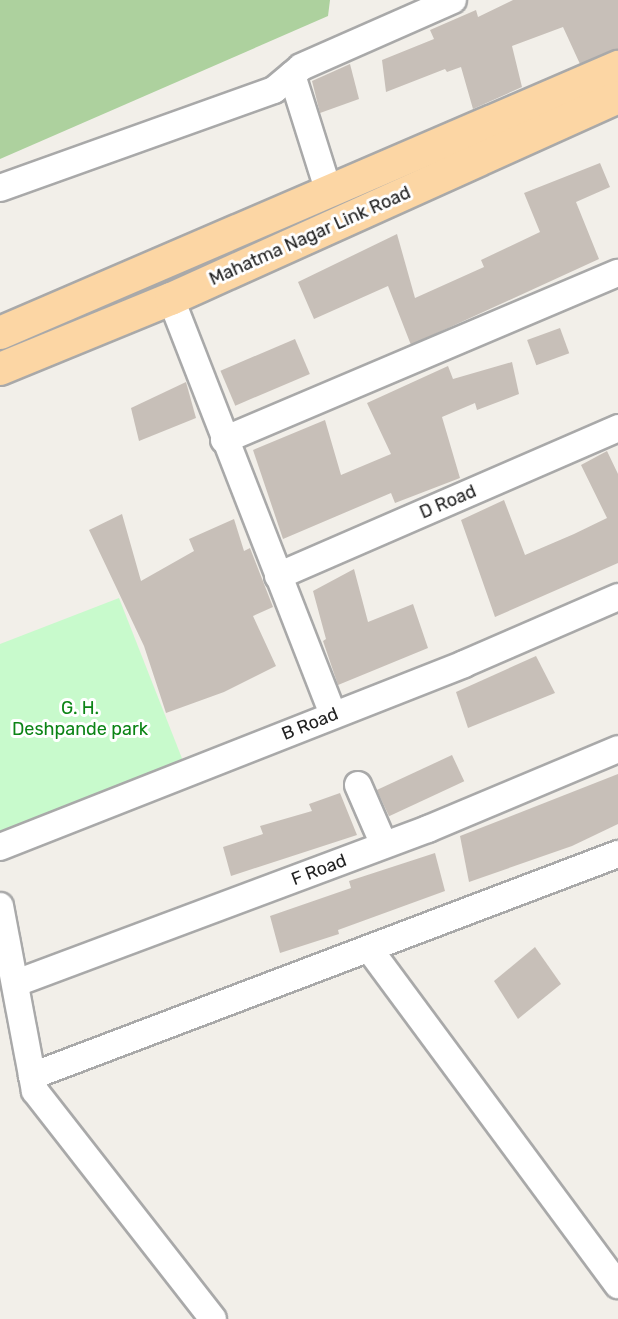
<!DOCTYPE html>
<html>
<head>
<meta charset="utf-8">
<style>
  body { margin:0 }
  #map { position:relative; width:618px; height:1319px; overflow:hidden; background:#f2efe9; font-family:Rubik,sans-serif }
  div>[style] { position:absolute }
  .forest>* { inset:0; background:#add19e }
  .park>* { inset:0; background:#c8facc }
  .building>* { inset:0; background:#c7bfb8; transform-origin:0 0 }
  .roads { filter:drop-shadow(2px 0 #a9a9a9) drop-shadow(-2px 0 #a9a9a9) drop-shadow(0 2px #a9a9a9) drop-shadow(0 -2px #a9a9a9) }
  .minor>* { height:26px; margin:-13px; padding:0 13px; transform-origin:13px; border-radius:13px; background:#fff }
  .major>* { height:32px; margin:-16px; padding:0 16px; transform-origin:16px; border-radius:16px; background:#fcd6a4 }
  span { translate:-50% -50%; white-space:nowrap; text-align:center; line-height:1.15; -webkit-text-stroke:6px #fff; paint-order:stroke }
  .street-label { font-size:18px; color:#222 }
  .park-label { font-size:18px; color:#0c8416 }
</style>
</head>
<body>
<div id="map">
  <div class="forest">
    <i style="clip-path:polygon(0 0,330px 0,328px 16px,0 159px)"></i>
  </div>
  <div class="park">
    <i style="clip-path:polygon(119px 598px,185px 766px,0 835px,0 644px)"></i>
  </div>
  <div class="building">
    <i style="clip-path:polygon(513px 0,618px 0,618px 49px,580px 64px,563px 27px,512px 46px,522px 87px,473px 109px,461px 67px,447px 72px,445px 69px,386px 92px,382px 60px,434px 39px,430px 30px,476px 10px,478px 17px)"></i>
    <i style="clip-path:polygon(350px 64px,359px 99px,320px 113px,312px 81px)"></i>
    <i style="clip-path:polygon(600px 163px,610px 187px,576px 202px,599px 259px,411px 345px,388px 286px,314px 319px,298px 282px,397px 234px,415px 298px,484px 267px,481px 260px,540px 232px,524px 193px)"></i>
    <i style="left:560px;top:328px;width:27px;height:35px;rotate:70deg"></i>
    <i style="left:295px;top:339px;width:38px;height:81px;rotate:67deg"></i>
    <i style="clip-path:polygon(512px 362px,519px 394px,477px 410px,475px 403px,442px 417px,460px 478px,395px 503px,391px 493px,283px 539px,253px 450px,325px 420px,341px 475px,391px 454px,367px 403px,448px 366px,453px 379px)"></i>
    <i style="clip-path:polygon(186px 382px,196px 418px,139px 441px,131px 408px)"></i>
    <i style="clip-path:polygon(607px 451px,618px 474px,618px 563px,495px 617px,461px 520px,504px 500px,525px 555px,574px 534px,607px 518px,581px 465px)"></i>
    <i style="clip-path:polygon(122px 514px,141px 581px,194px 551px,189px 539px,234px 519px,244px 551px,250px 548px,273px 607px,253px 616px,276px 666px,224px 692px,166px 713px,144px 646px,89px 530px)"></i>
    <i style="clip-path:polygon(354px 569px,368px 622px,413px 604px,428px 648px,338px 685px,323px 641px,326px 639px,313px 591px)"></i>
    <i style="clip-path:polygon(536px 656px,555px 693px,468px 728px,456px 692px)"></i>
    <i style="left:452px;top:755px;width:29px;height:83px;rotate:65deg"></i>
    <i style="clip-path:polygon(618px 774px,618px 824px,572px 846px,469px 882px,460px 836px)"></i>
    <i style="clip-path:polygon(340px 793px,357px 835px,231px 876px,223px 847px,263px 834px,260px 826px,312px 811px,309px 804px)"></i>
    <i style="clip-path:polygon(435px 853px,445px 891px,338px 930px,339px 934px,280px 953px,270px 916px,351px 888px,349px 881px)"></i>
    <i style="clip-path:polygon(535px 947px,561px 984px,518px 1019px,494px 981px)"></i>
  </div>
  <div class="roads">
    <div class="minor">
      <i style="left:292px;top:75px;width:123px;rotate:72.5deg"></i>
      <i style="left:0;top:188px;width:291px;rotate:-19.7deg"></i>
      <i style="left:274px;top:90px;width:35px;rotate:-40deg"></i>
      <i style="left:301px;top:67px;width:166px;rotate:-23.8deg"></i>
      <i style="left:171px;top:299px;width:446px;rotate:68.7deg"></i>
      <i style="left:224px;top:440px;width:428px;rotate:-23deg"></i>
      <i style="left:278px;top:576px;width:371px;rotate:-23.5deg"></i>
      <i style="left:358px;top:785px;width:65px;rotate:66.6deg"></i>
      <i style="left:0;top:847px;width:499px;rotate:-21.5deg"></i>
      <i style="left:464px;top:664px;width:168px;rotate:-23.5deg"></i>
      <i style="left:0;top:906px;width:188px;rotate:79.3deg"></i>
      <i style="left:35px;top:1091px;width:289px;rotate:52deg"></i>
      <i style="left:370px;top:950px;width:417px;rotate:53.5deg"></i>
      <i style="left:16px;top:983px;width:440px;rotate:-20.5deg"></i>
      <i style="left:428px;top:829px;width:206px;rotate:-22.8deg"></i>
      <i style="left:32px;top:1076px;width:627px;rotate:-20.75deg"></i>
    </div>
    <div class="major">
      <i style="left:0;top:333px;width:673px;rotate:-23.29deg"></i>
      <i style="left:0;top:369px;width:185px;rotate:-22.3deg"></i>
      <i style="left:171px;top:299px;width:491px;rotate:-24.3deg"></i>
    </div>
  </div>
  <div class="street-label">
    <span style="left:310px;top:236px;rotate:-24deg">Mahatma Nagar Link Road</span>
    <span style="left:448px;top:502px;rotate:-23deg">D Road</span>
    <span style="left:310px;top:724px;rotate:-22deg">B Road</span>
    <span style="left:319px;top:870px;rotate:-21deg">F Road</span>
  </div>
  <div class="park-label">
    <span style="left:80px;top:719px">G. H.<br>Deshpande park</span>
  </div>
</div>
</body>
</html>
